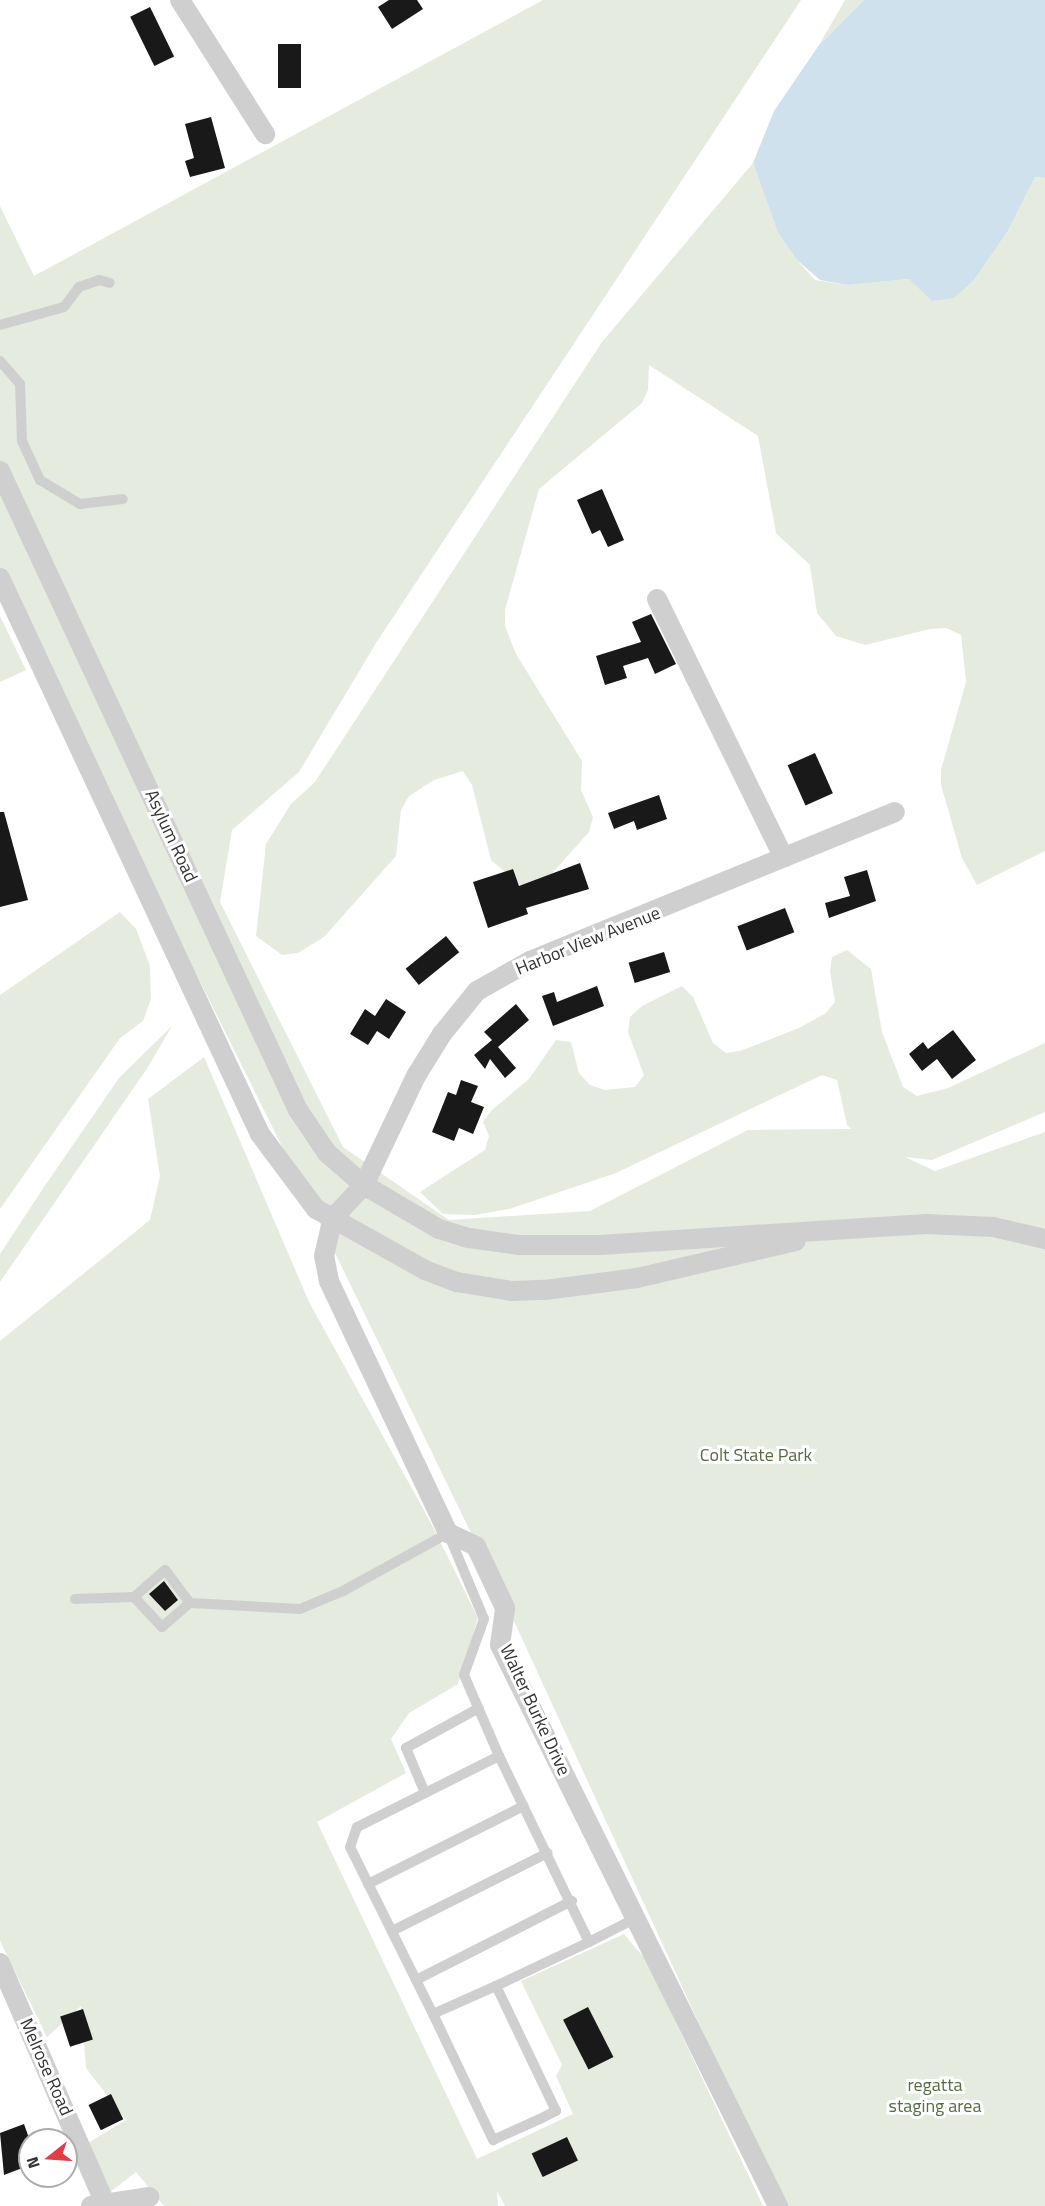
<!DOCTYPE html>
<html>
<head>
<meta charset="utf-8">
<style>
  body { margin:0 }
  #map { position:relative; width:1045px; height:2206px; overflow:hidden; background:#fff; font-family:"Titillium Web",sans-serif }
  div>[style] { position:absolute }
  .green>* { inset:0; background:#e5ebde }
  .water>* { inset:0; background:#cfe1ed }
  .building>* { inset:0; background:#191919; transform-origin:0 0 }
  .lane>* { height:10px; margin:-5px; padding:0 5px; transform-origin:5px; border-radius:5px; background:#cfcfcf }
  .street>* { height:20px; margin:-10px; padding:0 10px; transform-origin:10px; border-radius:10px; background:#cfcfcf }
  span { translate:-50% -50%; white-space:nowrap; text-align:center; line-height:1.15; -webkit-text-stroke:6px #fff; paint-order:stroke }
  .street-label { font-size:18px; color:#323232 }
  .park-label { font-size:18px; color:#556d40 }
  .north { position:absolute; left:18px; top:2128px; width:60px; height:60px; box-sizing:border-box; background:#fff; border:2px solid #adadad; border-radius:50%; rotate:253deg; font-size:16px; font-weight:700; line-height:24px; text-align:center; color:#323232 }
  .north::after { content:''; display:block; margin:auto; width:21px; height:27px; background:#e13d47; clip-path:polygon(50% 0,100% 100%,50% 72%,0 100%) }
</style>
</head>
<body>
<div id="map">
  <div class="green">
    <i style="clip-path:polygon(543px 0,801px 0,376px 643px,299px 772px,232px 830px,220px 902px,343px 1147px,449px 1220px,590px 1211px,748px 1130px,851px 1129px,847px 1125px,837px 1080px,822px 1075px,616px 1173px,509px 1209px,474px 1215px,443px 1214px,420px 1192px,485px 1150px,489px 1136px,483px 1122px,492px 1110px,529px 1079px,556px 1040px,571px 1042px,579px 1073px,590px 1085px,605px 1090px,635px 1087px,644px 1075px,628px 1032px,630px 1017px,642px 1006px,682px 986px,693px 997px,713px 1043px,726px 1053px,740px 1051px,799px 1028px,826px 1013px,835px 1002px,830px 971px,832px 957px,847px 950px,871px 969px,882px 1032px,903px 1087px,917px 1096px,948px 1088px,1045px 1043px,1045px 1112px,932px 1160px,905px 1157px,935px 1171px,1045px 1132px,1045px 2206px,783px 2206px,519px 1632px,337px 1257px,0 579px,0 206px,34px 276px)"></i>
    <i style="clip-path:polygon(845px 0,864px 0,819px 45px)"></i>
    <i style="clip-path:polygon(753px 163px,778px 233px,797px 260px,815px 280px,848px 285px,909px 279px,974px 280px,1008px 231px,1035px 177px,1045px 178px,1045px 851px,977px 885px,962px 858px,941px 785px,941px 770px,966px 682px,961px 635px,946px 628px,930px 629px,865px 645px,836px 636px,817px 613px,810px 565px,776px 533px,758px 436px,649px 365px,648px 390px,642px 403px,539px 489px,505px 610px,505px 626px,516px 654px,582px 761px,581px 790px,593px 817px,589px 832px,540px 887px,526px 890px,491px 860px,472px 785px,463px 771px,434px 780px,409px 796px,401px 810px,396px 856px,324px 937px,298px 953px,282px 955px,256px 936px,266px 844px,291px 804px,315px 782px,602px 342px)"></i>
    <i style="clip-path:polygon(0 616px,26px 670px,0 682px)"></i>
    <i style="clip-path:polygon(120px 912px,136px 929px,150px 966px,151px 999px,143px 1021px,120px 1038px,0 1209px,0 995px)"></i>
    <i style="clip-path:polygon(172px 1026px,148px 1067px,0 1282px,0 1254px,44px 1187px,119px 1078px)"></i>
    <i style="clip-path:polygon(204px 1057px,309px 1302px,432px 1525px,478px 1618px,458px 1684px,409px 1713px,391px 1739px,406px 1773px,317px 1822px,477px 2159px,573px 2114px,556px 2076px,562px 2065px,521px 1981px,624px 1934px,646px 1960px,763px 2206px,505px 2206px,497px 2191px,498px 2206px,164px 2206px,136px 2172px,109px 2193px,88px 2143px,126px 2120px,86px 2068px,81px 2006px,47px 2037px,0 1941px,0 1341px,150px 1220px,160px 1176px,148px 1099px)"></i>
  </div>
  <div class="water">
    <i style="clip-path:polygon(864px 0,1045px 0,1045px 178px,1035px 177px,1008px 231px,974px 280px,954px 298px,932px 301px,909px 279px,848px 285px,820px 280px,797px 260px,778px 233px,753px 163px,774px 111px,819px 45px)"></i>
  </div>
  <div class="building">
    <i style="clip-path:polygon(389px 0,417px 0,423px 9px,392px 29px,378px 7px)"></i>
    <i style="left:150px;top:7px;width:55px;height:22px;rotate:64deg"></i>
    <i style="left:278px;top:44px;width:23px;height:44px"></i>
    <i style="clip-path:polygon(211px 117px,225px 168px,190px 177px,185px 161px,194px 158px,185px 124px)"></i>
    <i style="clip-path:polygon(602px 489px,624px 540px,608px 547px,600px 530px,592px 534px,577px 500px)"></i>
    <i style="clip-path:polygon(651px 614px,676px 664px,655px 674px,648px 658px,623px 666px,627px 678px,605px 685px,596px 656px,641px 642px,632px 622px)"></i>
    <i style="left:815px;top:753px;width:44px;height:30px;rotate:66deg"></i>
    <i style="clip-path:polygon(659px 795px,667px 819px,637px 830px,634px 821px,614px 829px,608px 813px)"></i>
    <i style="clip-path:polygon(0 812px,4px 812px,28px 900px,0 907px)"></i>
    <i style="clip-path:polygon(580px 863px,589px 889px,526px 908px,528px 914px,488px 928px,473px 882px,513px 869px,519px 886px)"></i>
    <i style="clip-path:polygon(867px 870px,876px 901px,829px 918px,825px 903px,850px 896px,844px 877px)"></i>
    <i style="left:785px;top:908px;width:26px;height:51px;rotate:69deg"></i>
    <i style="left:446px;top:936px;width:21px;height:52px;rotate:51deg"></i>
    <i style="left:664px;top:952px;width:21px;height:37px;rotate:73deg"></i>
    <i style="clip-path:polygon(597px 986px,604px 1006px,553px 1026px,542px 996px,554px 992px,557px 1002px)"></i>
    <i style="clip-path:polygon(386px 999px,406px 1012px,389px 1039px,377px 1031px,368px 1045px,350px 1034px,365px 1009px,375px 1016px)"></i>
    <i style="clip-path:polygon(516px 1004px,529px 1020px,498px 1047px,516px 1068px,505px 1078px,490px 1059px,485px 1069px,474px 1055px,492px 1040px,484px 1032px)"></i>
    <i style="clip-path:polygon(953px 1030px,976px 1060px,952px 1079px,937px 1059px,922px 1071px,909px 1054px,923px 1042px,928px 1049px)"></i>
    <i style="clip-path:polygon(461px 1080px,478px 1086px,471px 1102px,484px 1107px,473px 1134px,459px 1128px,454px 1141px,432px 1132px,448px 1092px,456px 1095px)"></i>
    <i style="clip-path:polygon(164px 1581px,178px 1600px,165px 1611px,149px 1594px)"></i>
    <i style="left:588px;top:2007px;width:56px;height:28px;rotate:63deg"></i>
    <i style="left:83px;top:2009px;width:32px;height:24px;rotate:72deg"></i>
    <i style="left:111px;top:2094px;width:28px;height:25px;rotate:64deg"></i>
    <i style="clip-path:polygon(24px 2124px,30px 2141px,30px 2165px,4px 2175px,0 2133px)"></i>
    <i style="left:567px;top:2137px;width:26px;height:39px;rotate:65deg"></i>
  </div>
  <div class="lane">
    <i style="left:0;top:325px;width:66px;rotate:-15.7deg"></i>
    <i style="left:64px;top:307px;width:25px;rotate:-53deg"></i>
    <i style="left:79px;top:287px;width:21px;rotate:-19deg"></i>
    <i style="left:99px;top:280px;width:11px;rotate:15deg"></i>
    <i style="left:0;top:361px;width:30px;rotate:49deg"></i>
    <i style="left:20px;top:384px;width:57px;rotate:88deg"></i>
    <i style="left:22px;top:441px;width:43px;rotate:65.2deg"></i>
    <i style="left:40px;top:480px;width:47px;rotate:31deg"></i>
    <i style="left:80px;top:504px;width:43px;rotate:-6.6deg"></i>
    <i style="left:75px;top:1599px;width:59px;rotate:-1.9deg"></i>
    <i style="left:190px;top:1603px;width:41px;rotate:-127.1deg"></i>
    <i style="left:165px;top:1570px;width:41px;rotate:138.9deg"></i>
    <i style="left:134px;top:1597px;width:41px;rotate:47deg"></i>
    <i style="left:162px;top:1627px;width:37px;rotate:-41deg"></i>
    <i style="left:190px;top:1603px;width:110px;rotate:3.1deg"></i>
    <i style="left:300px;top:1609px;width:47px;rotate:-22.7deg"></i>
    <i style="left:343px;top:1591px;width:120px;rotate:-28.9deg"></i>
    <i style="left:448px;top:1533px;width:93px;rotate:67.3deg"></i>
    <i style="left:484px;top:1619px;width:59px;rotate:109.7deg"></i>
    <i style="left:464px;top:1675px;width:88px;rotate:66.6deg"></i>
    <i style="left:425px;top:1793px;width:49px;rotate:-112.9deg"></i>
    <i style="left:406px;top:1748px;width:83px;rotate:-28.7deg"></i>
    <i style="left:368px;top:1884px;width:174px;rotate:-26.6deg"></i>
    <i style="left:392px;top:1931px;width:174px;rotate:-26.6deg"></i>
    <i style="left:589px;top:1942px;width:207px;rotate:-115.8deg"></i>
    <i style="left:499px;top:1756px;width:159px;rotate:153.4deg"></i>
    <i style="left:357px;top:1827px;width:21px;rotate:109deg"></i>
    <i style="left:350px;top:1847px;width:186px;rotate:63.6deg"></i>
    <i style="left:433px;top:2014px;width:69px;rotate:-24deg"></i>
    <i style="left:496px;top:1986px;width:103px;rotate:-25.3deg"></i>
    <i style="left:589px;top:1942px;width:55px;rotate:-27deg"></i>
    <i style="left:416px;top:1980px;width:175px;rotate:-26.9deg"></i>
    <i style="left:433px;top:2014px;width:140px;rotate:64.5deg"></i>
    <i style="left:493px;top:2140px;width:51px;rotate:-24.1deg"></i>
    <i style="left:540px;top:2119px;width:18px;rotate:-27deg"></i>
    <i style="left:556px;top:2111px;width:139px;rotate:-115.6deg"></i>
  </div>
  <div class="street">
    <i style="left:180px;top:0;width:159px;rotate:57.6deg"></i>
    <i style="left:0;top:471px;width:705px;rotate:65deg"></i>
    <i style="left:298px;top:1110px;width:52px;rotate:56deg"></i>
    <i style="left:327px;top:1153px;width:49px;rotate:40.9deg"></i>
    <i style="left:364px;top:1185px;width:87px;rotate:30.4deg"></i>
    <i style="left:439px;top:1229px;width:31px;rotate:17deg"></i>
    <i style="left:469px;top:1238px;width:50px;rotate:8deg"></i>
    <i style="left:519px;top:1245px;width:81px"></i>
    <i style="left:600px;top:1245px;width:327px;rotate:-3.7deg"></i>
    <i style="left:926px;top:1224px;width:67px;rotate:2.6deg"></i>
    <i style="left:993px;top:1227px;width:53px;rotate:13deg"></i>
    <i style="left:0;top:578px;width:614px;rotate:64.94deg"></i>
    <i style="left:260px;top:1134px;width:94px;rotate:53.3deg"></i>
    <i style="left:316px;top:1209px;width:125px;rotate:29.2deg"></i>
    <i style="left:425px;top:1270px;width:34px;rotate:21deg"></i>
    <i style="left:457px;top:1282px;width:56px;rotate:9.3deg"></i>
    <i style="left:512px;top:1291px;width:33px;rotate:-2deg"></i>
    <i style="left:545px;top:1290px;width:93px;rotate:-7.4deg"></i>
    <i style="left:637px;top:1278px;width:163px;rotate:-13.1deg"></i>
    <i style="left:657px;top:599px;width:288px;rotate:63.9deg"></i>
    <i style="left:0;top:1963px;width:262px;rotate:66.4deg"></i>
    <i style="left:91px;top:2206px;width:59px;rotate:-8.8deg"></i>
    <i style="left:778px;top:2206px;width:626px;rotate:-116.36deg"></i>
    <i style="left:500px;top:1645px;width:37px;rotate:-82deg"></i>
    <i style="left:505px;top:1608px;width:68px;rotate:-115.1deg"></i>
    <i style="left:476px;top:1546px;width:31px;rotate:-155deg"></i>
    <i style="left:448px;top:1533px;width:279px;rotate:-115.3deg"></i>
    <i style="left:329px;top:1281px;width:25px;rotate:-101deg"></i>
    <i style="left:324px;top:1256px;width:39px;rotate:-77deg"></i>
    <i style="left:333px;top:1218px;width:45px;rotate:-46.8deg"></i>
    <i style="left:364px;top:1185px;width:121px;rotate:-64.5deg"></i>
    <i style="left:416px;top:1076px;width:49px;rotate:-58.2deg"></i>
    <i style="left:442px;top:1034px;width:55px;rotate:-50.9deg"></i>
    <i style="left:477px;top:991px;width:61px;rotate:-29.5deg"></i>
    <i style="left:530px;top:961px;width:394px;rotate:-22.2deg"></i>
  </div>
  <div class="street-label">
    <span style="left:171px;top:836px;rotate:65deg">Asylum Road</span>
    <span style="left:588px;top:941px;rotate:-22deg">Harbor View Avenue</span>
    <span style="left:535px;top:1710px;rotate:65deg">Walter Burke Drive</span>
    <span style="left:46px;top:2067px;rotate:66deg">Melrose Road</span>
  </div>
  <div class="park-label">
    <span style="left:756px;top:1455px">Colt State Park</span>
    <span style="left:935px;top:2096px">regatta<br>staging area</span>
  </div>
  <div class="north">N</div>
</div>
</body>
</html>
